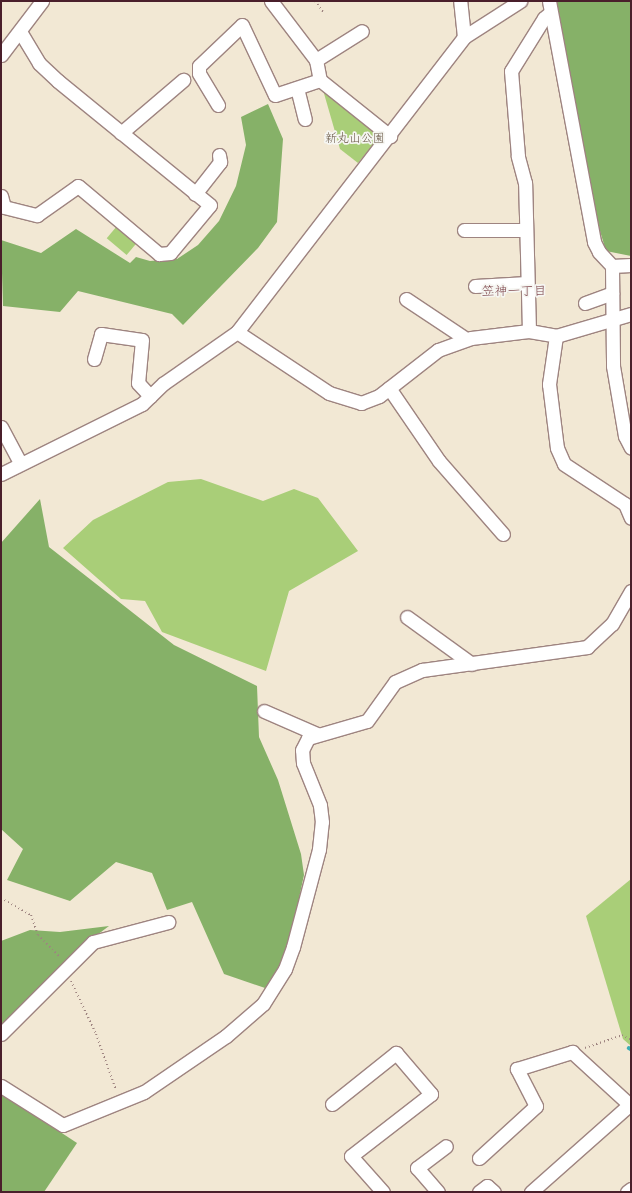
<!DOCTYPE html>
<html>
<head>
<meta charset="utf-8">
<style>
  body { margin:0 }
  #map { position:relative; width:632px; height:1193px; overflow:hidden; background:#f2e8d4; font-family:Delius,"Klee One",sans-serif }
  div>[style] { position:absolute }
  .green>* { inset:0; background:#a9ce78; transform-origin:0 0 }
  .forest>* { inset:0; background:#86b168 }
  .stream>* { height:3.5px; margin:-1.75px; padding:0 1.75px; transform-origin:1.75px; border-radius:1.75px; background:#3cadb5 }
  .path>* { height:2px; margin-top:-1px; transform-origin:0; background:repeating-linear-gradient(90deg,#9e8480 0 1px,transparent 0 4px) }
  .roads { filter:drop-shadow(1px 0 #9e8480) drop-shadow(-1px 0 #9e8480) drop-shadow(0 1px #9e8480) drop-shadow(0 -1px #9e8480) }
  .minor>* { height:13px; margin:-6.5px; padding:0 6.5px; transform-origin:6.5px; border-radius:6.5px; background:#fff }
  span { translate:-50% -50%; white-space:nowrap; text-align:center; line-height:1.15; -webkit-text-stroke:3.5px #f6f6f2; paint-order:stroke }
  .park-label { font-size:12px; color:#665442 }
  .neighbourhood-label { font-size:13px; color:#7f474d }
  .frame { position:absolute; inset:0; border:2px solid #4a1f2b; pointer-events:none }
</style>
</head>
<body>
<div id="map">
  <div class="green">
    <i style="clip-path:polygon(323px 90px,381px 135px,358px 163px,340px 149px)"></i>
    <i style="left:117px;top:226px;width:26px;height:16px;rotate:40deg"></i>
    <i style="clip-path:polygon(201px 479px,263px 501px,294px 489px,318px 498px,358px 551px,289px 591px,266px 671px,162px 632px,145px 601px,121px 599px,63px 548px,93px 520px,168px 482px)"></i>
    <i style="clip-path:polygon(631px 879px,631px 1046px,623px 1039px,586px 916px)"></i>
  </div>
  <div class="forest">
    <i style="clip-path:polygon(555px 1px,631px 1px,631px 256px,606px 251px,600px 231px)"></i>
    <i style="clip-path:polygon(268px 104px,283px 139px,277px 222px,258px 248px,183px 325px,172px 314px,78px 291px,60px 312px,3px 306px,1px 240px,41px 253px,76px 229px,130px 263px,136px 257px,150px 261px,177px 259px,198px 245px,219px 221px,236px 186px,246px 145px,241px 117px)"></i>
    <i style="clip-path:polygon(40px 499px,49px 547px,174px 645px,257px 686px,259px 737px,278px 780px,301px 854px,304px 875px,286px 959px,268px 989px,224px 974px,192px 902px,167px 910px,152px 873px,116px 862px,70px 901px,7px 880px,23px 849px,1px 829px,1px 543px)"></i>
    <i style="clip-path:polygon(109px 926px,89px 941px,1px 1025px,1px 941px,30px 930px,60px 932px)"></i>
    <i style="clip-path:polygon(1px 1093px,77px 1143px,44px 1192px,1px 1192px)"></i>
  </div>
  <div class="stream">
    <i style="left:629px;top:1048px;width:2px;rotate:27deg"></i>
  </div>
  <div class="path">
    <i style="left:315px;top:1px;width:15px;rotate:53deg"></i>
    <i style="left:1px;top:898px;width:34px;rotate:30deg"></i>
    <i style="left:31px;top:915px;width:21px;rotate:71deg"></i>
    <i style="left:38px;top:935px;width:31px;rotate:45deg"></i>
    <i style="left:71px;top:981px;width:59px;rotate:64.7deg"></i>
    <i style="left:96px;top:1034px;width:59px;rotate:70.3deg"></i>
    <i style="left:585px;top:1048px;width:39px;rotate:-19deg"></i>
    <i style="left:622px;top:1035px;width:10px;rotate:29deg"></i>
  </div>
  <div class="roads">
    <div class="minor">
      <i style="left:271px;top:1px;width:74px;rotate:52.7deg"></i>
      <i style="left:316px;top:60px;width:20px;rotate:79deg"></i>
      <i style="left:320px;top:80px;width:90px;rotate:38.7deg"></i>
      <i style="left:549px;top:1px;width:245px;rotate:79.4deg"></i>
      <i style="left:594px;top:242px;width:11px;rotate:63deg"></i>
      <i style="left:599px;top:252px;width:19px;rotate:47deg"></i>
      <i style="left:612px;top:266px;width:19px;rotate:-3deg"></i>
      <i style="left:464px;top:37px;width:67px;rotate:-32.7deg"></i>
      <i style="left:1px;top:55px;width:68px;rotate:-52.8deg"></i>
      <i style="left:316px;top:60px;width:54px;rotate:-32.2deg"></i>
      <i style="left:297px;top:88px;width:32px;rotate:76deg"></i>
      <i style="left:218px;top:105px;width:37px;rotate:-121deg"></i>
      <i style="left:199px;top:73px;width:7px;rotate:-90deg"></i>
      <i style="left:199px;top:66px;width:59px;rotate:-43.6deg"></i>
      <i style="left:242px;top:25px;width:77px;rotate:64.8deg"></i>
      <i style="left:275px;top:95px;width:47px;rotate:-18.4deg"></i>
      <i style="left:121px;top:133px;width:82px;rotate:-40.5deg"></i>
      <i style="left:195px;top:194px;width:41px;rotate:-52deg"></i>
      <i style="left:220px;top:162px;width:7px;rotate:-98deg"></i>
      <i style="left:1px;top:196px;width:11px;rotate:75deg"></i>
      <i style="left:4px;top:207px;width:34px;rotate:14deg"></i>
      <i style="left:37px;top:215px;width:50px;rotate:-35.3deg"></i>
      <i style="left:78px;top:186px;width:106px;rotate:40deg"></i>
      <i style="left:159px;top:254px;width:11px;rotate:-5deg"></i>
      <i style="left:170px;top:253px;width:62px;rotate:-50.2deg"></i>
      <i style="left:210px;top:205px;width:196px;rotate:-140.8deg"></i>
      <i style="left:58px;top:81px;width:26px;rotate:-137deg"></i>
      <i style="left:39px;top:63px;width:37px;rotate:-121deg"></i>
      <i style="left:464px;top:230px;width:62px"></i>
      <i style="left:612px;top:266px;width:100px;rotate:89.4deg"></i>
      <i style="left:613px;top:366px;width:71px;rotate:80.3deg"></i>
      <i style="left:625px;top:436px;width:13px;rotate:63deg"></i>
      <i style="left:475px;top:286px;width:52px;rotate:-3.3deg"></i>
      <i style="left:406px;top:299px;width:72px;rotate:33.7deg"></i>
      <i style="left:585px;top:303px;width:29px;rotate:-20deg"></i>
      <i style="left:529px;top:331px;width:148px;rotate:-91.5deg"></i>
      <i style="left:525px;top:183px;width:28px;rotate:-105deg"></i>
      <i style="left:518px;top:156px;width:85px;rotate:-94.7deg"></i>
      <i style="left:511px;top:71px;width:62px;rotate:-58.1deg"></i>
      <i style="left:544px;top:18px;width:8px;rotate:-40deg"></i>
      <i style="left:237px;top:332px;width:110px;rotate:33.5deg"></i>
      <i style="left:329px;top:393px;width:34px;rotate:17deg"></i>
      <i style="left:361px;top:403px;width:19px;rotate:-21deg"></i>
      <i style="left:379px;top:396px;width:75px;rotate:-37.9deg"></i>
      <i style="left:438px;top:350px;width:35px;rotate:-20deg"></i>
      <i style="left:471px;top:338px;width:58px;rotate:-6.9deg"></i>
      <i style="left:529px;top:331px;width:27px;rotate:10deg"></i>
      <i style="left:556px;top:336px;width:78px;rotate:-16.3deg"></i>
      <i style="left:556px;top:336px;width:49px;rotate:98.3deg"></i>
      <i style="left:549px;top:384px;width:64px;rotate:82.9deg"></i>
      <i style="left:557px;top:448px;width:17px;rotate:66deg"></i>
      <i style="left:564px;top:464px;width:73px;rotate:33.3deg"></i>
      <i style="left:625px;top:504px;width:15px;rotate:67deg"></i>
      <i style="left:94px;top:359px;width:26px;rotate:-74deg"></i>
      <i style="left:101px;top:334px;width:41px;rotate:8.3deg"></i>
      <i style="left:142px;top:340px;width:43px;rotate:95.3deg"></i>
      <i style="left:138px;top:383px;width:18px;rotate:47deg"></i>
      <i style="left:389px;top:388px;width:88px;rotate:55.6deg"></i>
      <i style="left:439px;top:461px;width:97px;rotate:48.8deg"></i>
      <i style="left:1px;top:427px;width:40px;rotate:62deg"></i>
      <i style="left:1px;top:474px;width:157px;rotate:-26.4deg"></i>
      <i style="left:142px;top:404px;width:30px;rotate:-44deg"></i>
      <i style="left:164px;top:383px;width:89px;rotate:-34.9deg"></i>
      <i style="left:237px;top:332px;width:372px;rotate:-52.4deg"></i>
      <i style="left:464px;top:37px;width:36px;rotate:-96deg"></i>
      <i style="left:407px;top:617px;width:80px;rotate:35.9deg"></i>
      <i style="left:264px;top:711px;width:58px;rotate:23.5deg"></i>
      <i style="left:1px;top:1034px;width:130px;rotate:-45deg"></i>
      <i style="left:93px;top:942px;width:78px;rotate:-14.9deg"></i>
      <i style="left:1px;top:1086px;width:73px;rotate:32.2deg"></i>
      <i style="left:63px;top:1125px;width:87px;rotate:-22.2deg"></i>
      <i style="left:144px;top:1092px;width:99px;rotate:-34.3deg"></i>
      <i style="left:226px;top:1036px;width:49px;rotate:-40.9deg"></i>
      <i style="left:263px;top:1004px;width:41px;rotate:-57.8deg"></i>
      <i style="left:285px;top:969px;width:23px;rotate:-70deg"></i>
      <i style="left:293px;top:947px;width:101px;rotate:-75.1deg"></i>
      <i style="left:319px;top:849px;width:27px;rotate:-84deg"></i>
      <i style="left:322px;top:822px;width:17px;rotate:-97deg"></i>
      <i style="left:320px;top:805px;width:45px;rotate:-112deg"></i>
      <i style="left:303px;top:763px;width:13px;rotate:-94deg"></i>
      <i style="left:302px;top:750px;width:13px;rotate:-63deg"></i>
      <i style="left:308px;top:738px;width:61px;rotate:-16.1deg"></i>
      <i style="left:367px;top:721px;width:48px;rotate:-54.3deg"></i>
      <i style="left:395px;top:682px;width:30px;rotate:-24deg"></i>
      <i style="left:422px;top:670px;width:167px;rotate:-7.9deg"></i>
      <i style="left:587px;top:647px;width:34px;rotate:-43deg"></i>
      <i style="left:612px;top:624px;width:38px;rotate:-60deg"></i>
      <i style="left:332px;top:1104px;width:82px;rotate:-38.6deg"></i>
      <i style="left:396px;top:1053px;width:54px;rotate:49.5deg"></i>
      <i style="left:431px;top:1094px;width:101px;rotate:142.2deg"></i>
      <i style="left:351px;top:1156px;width:48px;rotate:48.4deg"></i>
      <i style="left:479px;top:1158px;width:77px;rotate:-42.4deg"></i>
      <i style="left:536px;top:1106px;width:42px;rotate:-117.2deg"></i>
      <i style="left:517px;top:1069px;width:58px;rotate:-17.2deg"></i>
      <i style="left:572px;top:1052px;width:80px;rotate:42.5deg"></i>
      <i style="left:438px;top:1192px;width:32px;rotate:-131deg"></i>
      <i style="left:417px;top:1168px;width:36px;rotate:-37deg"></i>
      <i style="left:479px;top:1192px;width:10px;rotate:-37deg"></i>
      <i style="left:487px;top:1186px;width:9px;rotate:41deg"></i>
      <i style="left:531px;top:1192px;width:131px;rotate:-41.6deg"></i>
      <i style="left:627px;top:1192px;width:5px;rotate:-37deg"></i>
    </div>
  </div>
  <div class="park-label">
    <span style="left:355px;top:138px">新丸山公園</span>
  </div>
  <div class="neighbourhood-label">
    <span style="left:514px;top:291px">笠神一丁目</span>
  </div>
  <div class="frame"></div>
</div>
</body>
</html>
